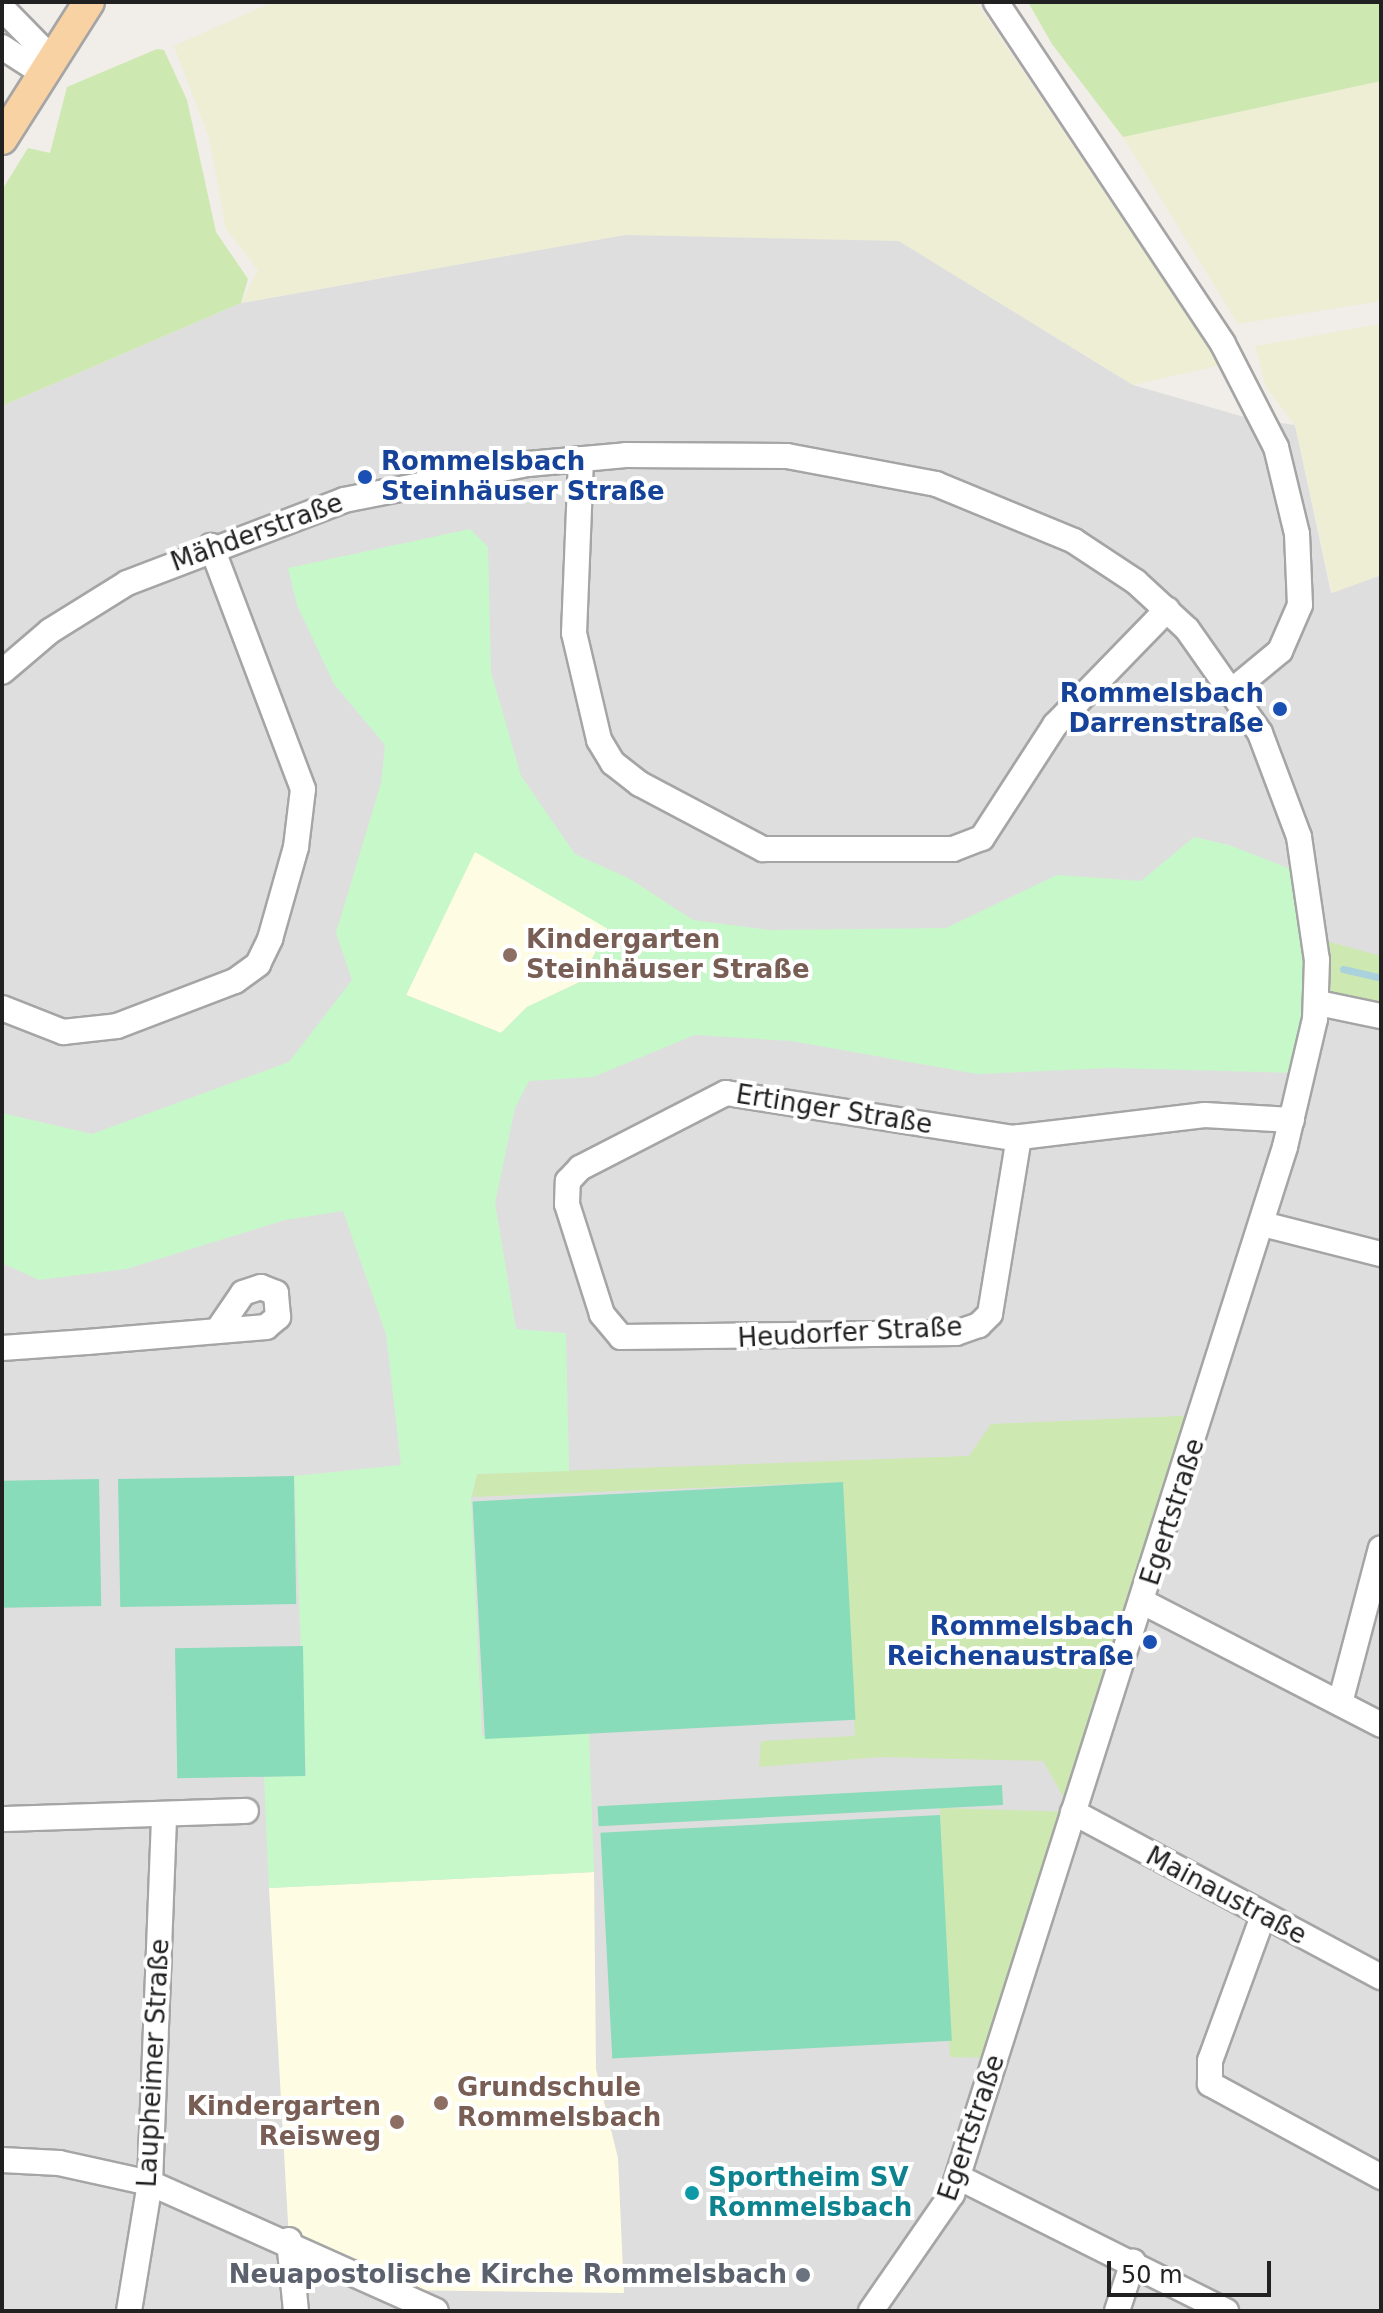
<!DOCTYPE html>
<html>
<head>
<meta charset="utf-8">
<style>
  body { margin:0 }
  #map { position:relative; width:1383px; height:2313px; overflow:hidden; background:#f1ede8; font-family:"DejaVu Sans",sans-serif }
  div>[style] { position:absolute }
  .residential>* { inset:0; background:#dfdede }
  .education>* { inset:0; background:#fefde3 }
  .farmland>* { inset:0; background:#edeed4 }
  .grass>* { inset:0; background:#cde8b0 }
  .park>* { inset:0; background:#c7f8ca }
  .pitch>* { inset:0; background:#89dcb9; transform-origin:0 0 }
  .stream>* { height:7px; margin:-3.5px; padding:0 3.5px; transform-origin:3.5px; border-radius:3.5px; background:#aad2dc }
  .roads { filter:drop-shadow(2px 0 #a5a5a5) drop-shadow(-2px 0 #a5a5a5) drop-shadow(0 2px #a5a5a5) drop-shadow(0 -2px #a5a5a5) }
  .minor>* { height:24px; margin:-12px; padding:0 12px; transform-origin:12px; border-radius:12px; background:#fff }
  .major>* { height:30px; margin:-15px; padding:0 15px; transform-origin:15px; border-radius:15px; background:#f9d2a4 }
  .dots>* { width:22px; height:22px; translate:-50% -50%; box-sizing:border-box; border:4px solid #fff; border-radius:50% }
  span { translate:-50% -50%; white-space:nowrap; text-align:center; line-height:1.15; -webkit-text-stroke:8px #fff; paint-order:stroke }
  .transit-label { font-size:26px; color:#164399; font-weight:700 }
  .left { translate:0 -50%; text-align:left }
  .right { translate:-100% -50%; text-align:right }
  .street-label { font-size:26px; color:#212121 }
  .education-label { font-size:26px; color:#785e54; font-weight:700 }
  .culture-label { font-size:26px; color:#0d838f; font-weight:700 }
  .worship-label { font-size:26px; color:#5b616d; font-weight:700 }
  .frame { position:absolute; inset:0; border:4px solid #212121; pointer-events:none }
  .scale { position:absolute; left:1107px; top:2261px; width:164px; height:36px; box-sizing:border-box; border:4px solid #212121; border-top:0; padding-left:10px; font-size:24px; line-height:28px; white-space:nowrap; color:#212121; -webkit-text-stroke:6px #fff; paint-order:stroke }
</style>
</head>
<body>
<div id="map">
  <div class="residential">
    <i style="clip-path:polygon(764px 234px,899px 241px,1133px 385px,1251px 419px,1295px 425px,1331px 593px,1381px 575px,1381px 2311px,2px 2311px,2px 406px,241px 303px,624px 235px)"></i>
  </div>
  <div class="education">
    <i style="clip-path:polygon(475px 851px,608px 928px,580px 982px,527px 1007px,501px 1033px,406px 995px)"></i>
    <i style="clip-path:polygon(594px 1872px,596px 2069px,618px 2158px,624px 2293px,395px 2290px,289px 2240px,269px 1888px)"></i>
  </div>
  <div class="farmland">
    <i style="clip-path:polygon(273px 2px,976px 2px,1221px 365px,1133px 385px,899px 241px,624px 235px,241px 303px,258px 270px,226px 229px,209px 138px,174px 46px)"></i>
    <i style="clip-path:polygon(1381px 81px,1381px 301px,1238px 324px,1123px 137px)"></i>
    <i style="clip-path:polygon(1381px 324px,1381px 575px,1332px 593px,1295px 425px,1266px 387px,1255px 346px)"></i>
  </div>
  <div class="grass">
    <i style="clip-path:polygon(1028px 2px,1381px 2px,1381px 81px,1123px 137px,1052px 44px)"></i>
    <i style="clip-path:polygon(157px 49px,164px 50px,187px 100px,216px 232px,248px 279px,241px 303px,2px 406px,2px 190px,28px 148px,50px 153px,67px 87px)"></i>
    <i style="clip-path:polygon(1315px 938px,1381px 956px,1381px 1016px,1318px 1003px)"></i>
    <i style="clip-path:polygon(1204px 1415px,996px 2058px,950px 2057px,940px 1808px,1072px 1812px,1043px 1761px,880px 1757px,759px 1767px,761px 1741px,855px 1736px,843px 1482px,472px 1497px,477px 1474px,969px 1456px,991px 1424px)"></i>
  </div>
  <div class="park">
    <i style="clip-path:polygon(evenodd,470px 529px,488px 547px,491px 672px,521px 776px,575px 854px,630px 879px,693px 920px,770px 930px,946px 928px,1057px 875px,1141px 881px,1194px 837px,1229px 845px,1308px 876px,1302px 1073px,1112px 1068px,977px 1074px,791px 1041px,695px 1035px,593px 1077px,529px 1081px,515px 1108px,495px 1203px,516px 1329px,566px 1333px,569px 1471px,477px 1474px,471px 1498px,482px 1736px,589px 1732px,594px 1872px,269px 1888px,264px 1777px,306px 1775px,294px 1476px,401px 1465px,386px 1334px,343px 1211px,285px 1220px,126px 1269px,39px 1280px,2px 1263px,2px 1113px,92px 1134px,289px 1062px,352px 980px,336px 933px,381px 783px,385px 745px,334px 684px,297px 605px,288px 568px,470px 529px,475px 852px,608px 929px,580px 982px,527px 1007px,501px 1033px,406px 995px,475px 852px)"></i>
  </div>
  <div class="pitch">
    <i style="left:294px;top:1476px;width:128px;height:176px;rotate:89deg"></i>
    <i style="left:99px;top:1479px;width:127px;height:97px;rotate:89deg"></i>
    <i style="left:843px;top:1482px;width:238px;height:371px;rotate:87deg"></i>
    <i style="left:303px;top:1646px;width:130px;height:128px;rotate:89deg"></i>
    <i style="left:1002px;top:1785px;width:20px;height:405px;rotate:87deg"></i>
    <i style="left:940px;top:1815px;width:226px;height:340px;rotate:87deg"></i>
  </div>
  <div class="stream">
    <i style="left:1343px;top:969px;width:39px;rotate:13deg"></i>
  </div>
  <div class="roads">
    <div class="minor">
      <i style="left:996px;top:2px;width:410px;rotate:56.4deg"></i>
      <i style="left:1223px;top:344px;width:116px;rotate:62.8deg"></i>
      <i style="left:1276px;top:447px;width:89px;rotate:76.4deg"></i>
      <i style="left:1297px;top:534px;width:71px;rotate:87.6deg"></i>
      <i style="left:1300px;top:605px;width:50px;rotate:113.5deg"></i>
      <i style="left:1280px;top:651px;width:60px;rotate:140.4deg"></i>
      <i style="left:2px;top:8px;width:73px;rotate:45.6deg"></i>
      <i style="left:2px;top:47px;width:50px;rotate:32.7deg"></i>
      <i style="left:581px;top:459px;width:174px;rotate:92.3deg"></i>
      <i style="left:574px;top:633px;width:110px;rotate:76.8deg"></i>
      <i style="left:599px;top:740px;width:27px;rotate:59deg"></i>
      <i style="left:613px;top:763px;width:34px;rotate:38deg"></i>
      <i style="left:640px;top:784px;width:139px;rotate:27.9deg"></i>
      <i style="left:763px;top:849px;width:190px"></i>
      <i style="left:953px;top:849px;width:31px;rotate:-21deg"></i>
      <i style="left:982px;top:838px;width:135px;rotate:-57.1deg"></i>
      <i style="left:1055px;top:725px;width:161px;rotate:-45.8deg"></i>
      <i style="left:2px;top:672px;width:63px;rotate:-40.5deg"></i>
      <i style="left:50px;top:631px;width:91px;rotate:-31.9deg"></i>
      <i style="left:127px;top:583px;width:232px;rotate:-20.9deg"></i>
      <i style="left:344px;top:500px;width:187px;rotate:-11.1deg"></i>
      <i style="left:528px;top:464px;width:98px;rotate:-5.2deg"></i>
      <i style="left:626px;top:455px;width:161px;rotate:0.4deg"></i>
      <i style="left:787px;top:456px;width:152px;rotate:10.6deg"></i>
      <i style="left:936px;top:484px;width:149px;rotate:22.4deg"></i>
      <i style="left:1074px;top:541px;width:74px;rotate:33.5deg"></i>
      <i style="left:1136px;top:582px;width:69px;rotate:42.7deg"></i>
      <i style="left:1187px;top:629px;width:127px;rotate:54.9deg"></i>
      <i style="left:1260px;top:733px;width:111px;rotate:69.4deg"></i>
      <i style="left:1299px;top:837px;width:124px;rotate:81.7deg"></i>
      <i style="left:1317px;top:960px;width:59px;rotate:91.9deg"></i>
      <i style="left:1315px;top:1019px;width:131px;rotate:103.2deg"></i>
      <i style="left:1285px;top:1147px;width:1099px;rotate:107.64deg"></i>
      <i style="left:952px;top:2194px;width:142px;rotate:124.7deg"></i>
      <i style="left:1318px;top:1003px;width:64px;rotate:11.7deg"></i>
      <i style="left:2px;top:1008px;width:66px;rotate:21.5deg"></i>
      <i style="left:63px;top:1032px;width:54px;rotate:-6.3deg"></i>
      <i style="left:117px;top:1026px;width:126px;rotate:-20.9deg"></i>
      <i style="left:235px;top:981px;width:29px;rotate:-36deg"></i>
      <i style="left:258px;top:964px;width:28px;rotate:-64deg"></i>
      <i style="left:270px;top:939px;width:96px;rotate:-74.2deg"></i>
      <i style="left:296px;top:847px;width:58px;rotate:-83.1deg"></i>
      <i style="left:303px;top:789px;width:260px;rotate:-110.7deg"></i>
      <i style="left:1019px;top:1137px;width:179px;rotate:99.3deg"></i>
      <i style="left:990px;top:1314px;width:16px;rotate:135deg"></i>
      <i style="left:979px;top:1325px;width:24px;rotate:161deg"></i>
      <i style="left:956px;top:1333px;width:335px;rotate:179.3deg"></i>
      <i style="left:621px;top:1337px;width:30px;rotate:-130deg"></i>
      <i style="left:602px;top:1314px;width:115px;rotate:-107.7deg"></i>
      <i style="left:567px;top:1204px;width:23px;rotate:-88deg"></i>
      <i style="left:568px;top:1181px;width:18px;rotate:-47deg"></i>
      <i style="left:580px;top:1168px;width:164px;rotate:-27.2deg"></i>
      <i style="left:726px;top:1093px;width:290px;rotate:8.9deg"></i>
      <i style="left:1012px;top:1138px;width:194px;rotate:-6.8deg"></i>
      <i style="left:1205px;top:1115px;width:87px;rotate:3.3deg"></i>
      <i style="left:1263px;top:1224px;width:122px;rotate:14.3deg"></i>
      <i style="left:2px;top:1348px;width:85px;rotate:-4deg"></i>
      <i style="left:87px;top:1342px;width:180px;rotate:-4.8deg"></i>
      <i style="left:266px;top:1327px;width:16px;rotate:-40deg"></i>
      <i style="left:278px;top:1317px;width:24px;rotate:-95deg"></i>
      <i style="left:276px;top:1293px;width:16px;rotate:-158deg"></i>
      <i style="left:261px;top:1287px;width:19px;rotate:162deg"></i>
      <i style="left:243px;top:1293px;width:46px;rotate:124.4deg"></i>
      <i style="left:1143px;top:1602px;width:268px;rotate:27.3deg"></i>
      <i style="left:1340px;top:1703px;width:160px;rotate:-75.2deg"></i>
      <i style="left:1073px;top:1812px;width:349px;rotate:28.2deg"></i>
      <i style="left:2px;top:1819px;width:244px;rotate:-1.9deg"></i>
      <i style="left:1263px;top:1916px;width:154px;rotate:110.1deg"></i>
      <i style="left:1210px;top:2061px;width:23px;rotate:90deg"></i>
      <i style="left:1210px;top:2084px;width:195px;rotate:28.5deg"></i>
      <i style="left:2px;top:2160px;width:57px;rotate:3deg"></i>
      <i style="left:59px;top:2163px;width:93px;rotate:12.4deg"></i>
      <i style="left:150px;top:2183px;width:313px;rotate:24.1deg"></i>
      <i style="left:958px;top:2177px;width:300px;rotate:26.6deg"></i>
      <i style="left:289px;top:2240px;width:71px;rotate:84.4deg"></i>
      <i style="left:129px;top:2311px;width:130px;rotate:-80.7deg"></i>
      <i style="left:150px;top:2183px;width:369px;rotate:-87.8deg"></i>
      <i style="left:1117px;top:2311px;width:52px;rotate:-71.9deg"></i>
    </div>
    <div class="major">
      <i style="left:2px;top:139px;width:162px;rotate:-57.6deg"></i>
    </div>
  </div>
  <div class="dots">
    <i style="left:365px;top:477px;background:#1a4fb4"></i>
    <i style="left:1280px;top:709px;background:#1a4fb4"></i>
    <i style="left:510px;top:955px;background:#8d6e63"></i>
    <i style="left:1150px;top:1642px;background:#1a4fb4"></i>
    <i style="left:441px;top:2103px;background:#8d6e63"></i>
    <i style="left:397px;top:2122px;background:#8d6e63"></i>
    <i style="left:692px;top:2193px;background:#0f9aa8"></i>
    <i style="left:803px;top:2275px;background:#6b7280"></i>
  </div>
  <div class="transit-label">
    <span class="left" style="left:381px;top:477px">Rommelsbach<br>Steinhäuser Straße</span>
    <span class="right" style="left:1264px;top:709px">Rommelsbach<br>Darrenstraße</span>
    <span class="right" style="left:1134px;top:1642px">Rommelsbach<br>Reichenaustraße</span>
  </div>
  <div class="street-label">
    <span style="left:257px;top:533px;rotate:-20deg">Mähderstraße</span>
    <span style="left:834px;top:1110px;rotate:9deg">Ertinger Straße</span>
    <span style="left:850px;top:1333px;rotate:-3deg">Heudorfer Straße</span>
    <span style="left:1173px;top:1512px;rotate:-72deg">Egertstraße</span>
    <span style="left:1226px;top:1896px;rotate:28deg">Mainaustraße</span>
    <span style="left:154px;top:2063px;rotate:-87deg">Laupheimer Straße</span>
    <span style="left:972px;top:2128px;rotate:-71deg">Egertstraße</span>
  </div>
  <div class="education-label">
    <span class="left" style="left:526px;top:955px">Kindergarten<br>Steinhäuser Straße</span>
    <span class="left" style="left:457px;top:2103px">Grundschule<br>Rommelsbach</span>
    <span class="right" style="left:381px;top:2122px">Kindergarten<br>Reisweg</span>
  </div>
  <div class="culture-label">
    <span class="left" style="left:708px;top:2193px">Sportheim SV<br>Rommelsbach</span>
  </div>
  <div class="worship-label">
    <span class="right" style="left:787px;top:2275px">Neuapostolische Kirche Rommelsbach</span>
  </div>
  <div class="frame"></div>
  <div class="scale">50 m</div>
</div>
</body>
</html>
